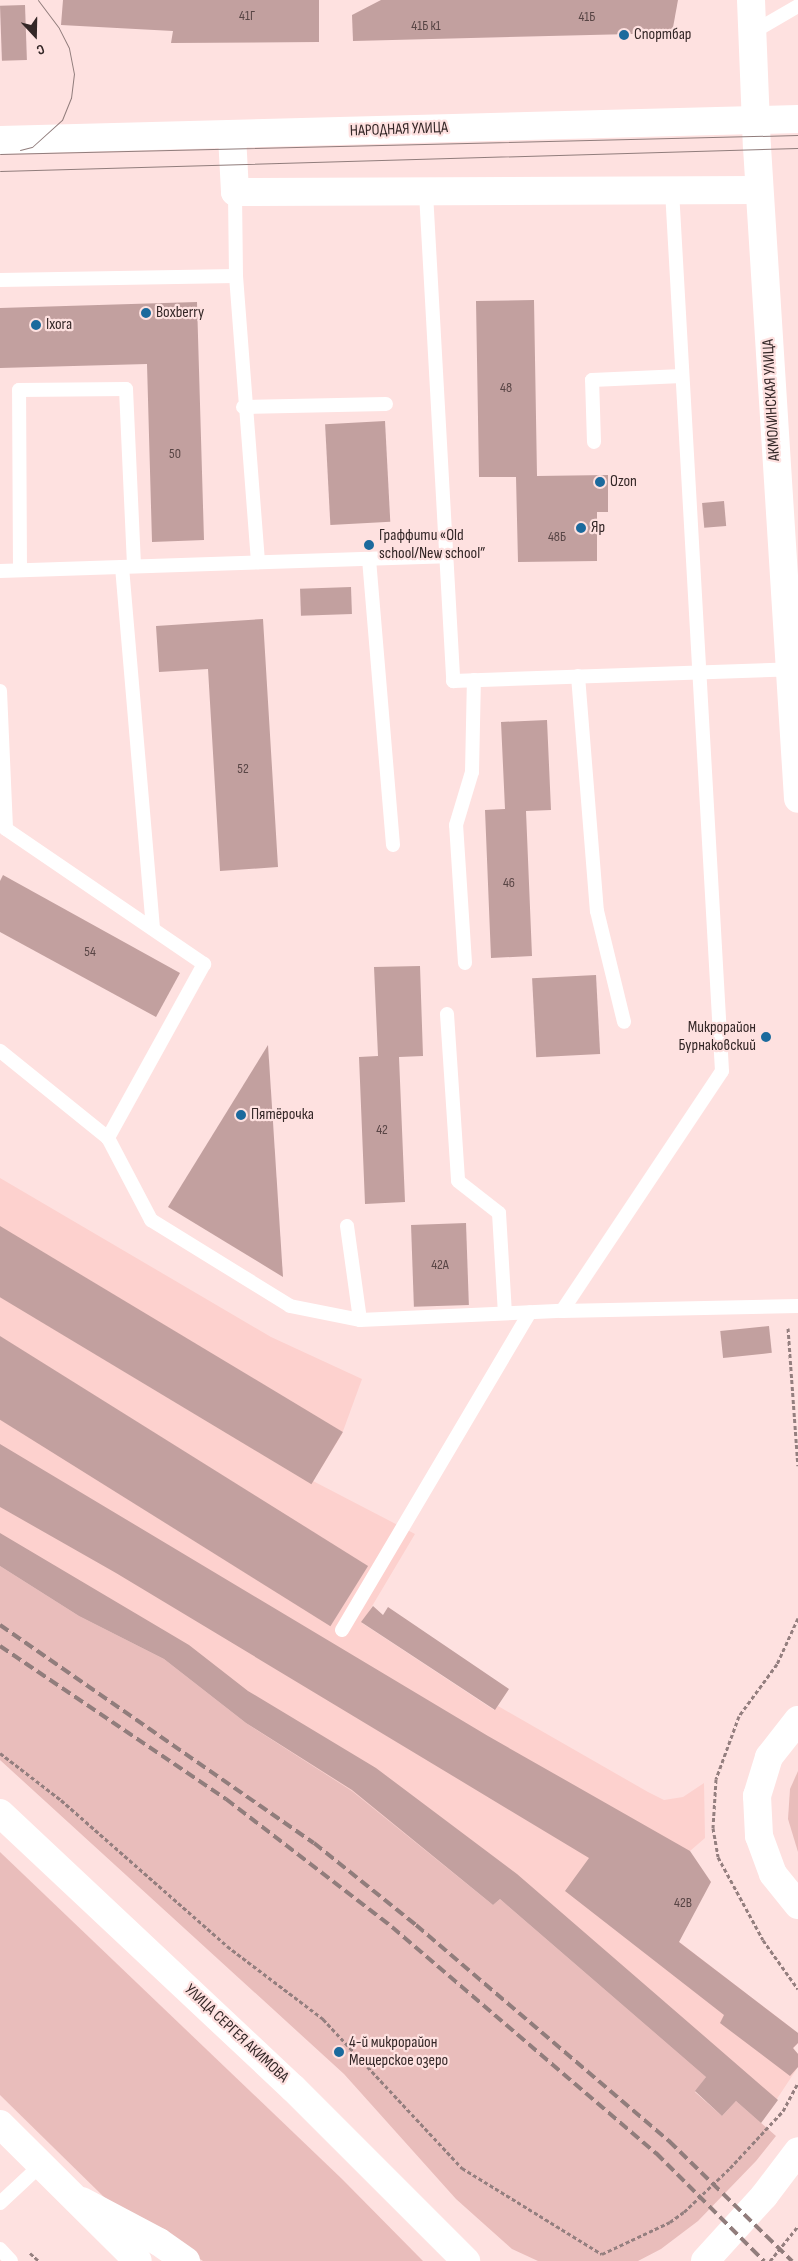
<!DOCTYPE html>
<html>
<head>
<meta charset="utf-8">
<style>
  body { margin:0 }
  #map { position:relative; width:798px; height:2261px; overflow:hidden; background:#fee1e0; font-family:"Sofia Sans Condensed",sans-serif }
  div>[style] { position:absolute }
  .built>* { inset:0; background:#fdd1ce }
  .green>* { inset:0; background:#e9bdbb }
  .building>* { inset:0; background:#c2a09f; transform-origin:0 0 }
  .path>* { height:3px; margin-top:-1.5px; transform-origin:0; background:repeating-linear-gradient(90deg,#947f7f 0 4px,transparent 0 6.5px) }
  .service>* { height:14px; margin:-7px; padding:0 7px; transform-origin:7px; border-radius:7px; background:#fff }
  .minor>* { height:28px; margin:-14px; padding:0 14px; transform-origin:14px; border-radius:14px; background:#fff }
  .secondary>* { height:28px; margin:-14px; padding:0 14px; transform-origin:14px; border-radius:14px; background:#fff }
  .primary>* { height:28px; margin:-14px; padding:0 14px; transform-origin:14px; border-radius:14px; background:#fff }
  .tram>* { height:1px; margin:-0.5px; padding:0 0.5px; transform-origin:0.5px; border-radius:0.5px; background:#917d7c }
  .rail>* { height:4px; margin-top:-2px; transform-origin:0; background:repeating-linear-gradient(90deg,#917d7c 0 10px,transparent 0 15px) }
  .dots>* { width:14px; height:14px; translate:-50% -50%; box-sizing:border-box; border:2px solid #fee1e0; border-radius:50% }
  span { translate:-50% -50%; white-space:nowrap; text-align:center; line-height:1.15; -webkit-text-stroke:4.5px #fee1e0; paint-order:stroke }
  .number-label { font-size:14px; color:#584545 }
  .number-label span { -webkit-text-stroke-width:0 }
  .poi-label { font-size:16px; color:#342727 }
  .left { translate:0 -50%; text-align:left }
  .right { translate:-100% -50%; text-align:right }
  .street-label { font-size:16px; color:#342727 }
  .north { position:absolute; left:10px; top:10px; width:50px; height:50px; -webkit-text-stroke:4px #fee1e0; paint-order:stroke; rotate:159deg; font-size:14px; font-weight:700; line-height:20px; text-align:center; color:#342727 }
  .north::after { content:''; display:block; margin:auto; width:18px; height:22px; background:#342727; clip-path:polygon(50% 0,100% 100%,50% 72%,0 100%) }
</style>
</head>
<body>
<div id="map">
  <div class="built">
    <i style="clip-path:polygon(0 1178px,271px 1337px,362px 1379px,342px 1434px,313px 1481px,415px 1534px,362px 1623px,494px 1710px,498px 1706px,648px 1792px,664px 1800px,683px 1797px,704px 1783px,705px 1838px,690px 1851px,656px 1924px,798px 2033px,798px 2043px,793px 2048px,798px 2054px,798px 2067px,761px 2123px,736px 2101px,722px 2116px,695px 2091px,706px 2078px,500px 1899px,493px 1905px,352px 1791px,246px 1723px,164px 1659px,79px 1616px,0 1566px)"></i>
  </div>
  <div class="green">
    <i style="clip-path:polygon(0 1566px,79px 1616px,164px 1659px,246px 1723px,352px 1791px,493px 1905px,500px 1899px,706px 2077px,695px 2092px,722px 2116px,736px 2101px,776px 2136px,756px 2161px,698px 2221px,661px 2249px,638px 2261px,538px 2261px,512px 2249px,456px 2199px,344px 2074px,0 1760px)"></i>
    <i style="clip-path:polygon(798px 1771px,798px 1852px,788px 1819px,790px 1789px)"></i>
    <i style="clip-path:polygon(0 1852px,342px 2179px,423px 2261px,203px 2261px,106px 2199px,0 2095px)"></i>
  </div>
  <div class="building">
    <i style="clip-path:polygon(63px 0,319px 0,319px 42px,171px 43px,173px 31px,61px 25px)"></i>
    <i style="clip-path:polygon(381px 0,678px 0,672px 33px,353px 41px,352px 15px)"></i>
    <i style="left:25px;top:5px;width:55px;height:25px;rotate:88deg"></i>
    <i style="clip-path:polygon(534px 300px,537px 476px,608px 475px,608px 512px,597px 512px,597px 561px,518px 562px,516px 477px,479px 477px,476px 301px)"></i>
    <i style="clip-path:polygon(197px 302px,204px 540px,152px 542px,147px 364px,0 368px,0 308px)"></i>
    <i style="left:385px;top:421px;width:101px;height:60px;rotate:87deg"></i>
    <i style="left:724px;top:501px;width:25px;height:22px;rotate:85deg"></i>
    <i style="left:351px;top:587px;width:27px;height:51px;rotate:88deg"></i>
    <i style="clip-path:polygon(263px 619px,278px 867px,220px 871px,208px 669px,159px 672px,156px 626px)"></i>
    <i style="clip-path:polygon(547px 720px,551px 810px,526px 811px,532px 956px,491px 958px,485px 810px,505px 809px,501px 722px)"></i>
    <i style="clip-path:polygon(3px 875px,180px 973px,156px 1017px,0 932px,0 881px)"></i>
    <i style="clip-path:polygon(420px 966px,423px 1056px,399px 1057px,405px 1202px,365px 1204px,359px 1057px,378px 1056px,374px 967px)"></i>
    <i style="left:596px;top:975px;width:79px;height:64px;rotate:87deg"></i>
    <i style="clip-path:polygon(268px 1045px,283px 1277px,168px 1207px)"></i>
    <i style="left:466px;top:1223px;width:82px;height:55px;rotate:88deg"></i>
    <i style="left:0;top:1226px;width:400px;height:61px;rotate:31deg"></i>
    <i style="left:769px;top:1326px;width:27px;height:49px;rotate:84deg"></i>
    <i style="left:0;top:1336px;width:434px;height:71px;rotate:32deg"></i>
    <i style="clip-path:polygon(0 1444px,488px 1736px,690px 1851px,711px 1882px,679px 1942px,798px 2033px,798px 2043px,793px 2048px,798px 2054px,798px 2067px,790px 2076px,720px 2023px,724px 2015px,565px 1891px,589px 1858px,116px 1573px,0 1507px)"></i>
    <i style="clip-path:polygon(0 1533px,189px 1645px,248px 1691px,376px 1768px,517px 1874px,778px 2100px,761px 2123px,736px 2101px,722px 2116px,695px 2091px,706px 2077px,500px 1899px,493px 1905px,352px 1790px,246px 1723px,164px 1659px,79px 1616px,0 1566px)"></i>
    <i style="clip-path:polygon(373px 1606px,383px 1615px,388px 1607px,509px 1689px,495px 1710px,361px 1622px)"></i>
  </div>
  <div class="path">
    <i style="left:788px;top:1328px;width:138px;rotate:85.9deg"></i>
    <i style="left:798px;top:1618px;width:51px;rotate:114.5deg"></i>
    <i style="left:777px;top:1664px;width:64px;rotate:126.2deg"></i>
    <i style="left:739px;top:1716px;width:67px;rotate:110.1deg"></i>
    <i style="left:716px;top:1779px;width:49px;rotate:93.5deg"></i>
    <i style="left:713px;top:1828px;width:29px;rotate:80deg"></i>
    <i style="left:718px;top:1857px;width:94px;rotate:61.5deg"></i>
    <i style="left:763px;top:1940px;width:60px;rotate:54.5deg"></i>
    <i style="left:0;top:1753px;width:77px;rotate:37.6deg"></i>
    <i style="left:61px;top:1800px;width:221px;rotate:41.3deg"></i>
    <i style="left:227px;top:1946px;width:121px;rotate:37.2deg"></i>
    <i style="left:323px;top:2019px;width:204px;rotate:47deg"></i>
    <i style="left:462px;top:2168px;width:164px;rotate:31.6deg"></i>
    <i style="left:602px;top:2254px;width:75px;rotate:-25.2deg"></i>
    <i style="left:670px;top:2222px;width:17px;rotate:-36deg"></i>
    <i style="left:684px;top:2212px;width:64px;rotate:-43.7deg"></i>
    <i style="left:730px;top:2168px;width:78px;rotate:-47.1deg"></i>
    <i style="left:783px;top:2111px;width:32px;rotate:-62deg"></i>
    <i style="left:30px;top:2253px;width:12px;rotate:42deg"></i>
    <i style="left:770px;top:2261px;width:45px;rotate:-51.3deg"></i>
  </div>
  <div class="service">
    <i style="left:753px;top:32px;width:52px;rotate:-30deg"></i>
    <i style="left:426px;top:193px;width:489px;rotate:86.8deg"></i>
    <i style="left:453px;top:681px;width:340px;rotate:-2deg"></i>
    <i style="left:236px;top:276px;width:287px;rotate:85.6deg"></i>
    <i style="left:0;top:280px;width:236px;rotate:-1deg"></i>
    <i style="left:236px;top:276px;width:84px;rotate:-90.7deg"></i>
    <i style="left:243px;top:407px;width:143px;rotate:-1.2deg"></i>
    <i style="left:594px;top:442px;width:62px;rotate:-91.8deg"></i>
    <i style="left:592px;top:380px;width:90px;rotate:-2.5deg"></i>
    <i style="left:369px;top:559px;width:287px;rotate:85.2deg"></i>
    <i style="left:122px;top:567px;width:363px;rotate:85.1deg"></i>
    <i style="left:20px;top:570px;width:180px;rotate:-90.3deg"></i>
    <i style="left:19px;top:390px;width:107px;rotate:-0.5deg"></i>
    <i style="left:126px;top:389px;width:177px;rotate:87.4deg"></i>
    <i style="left:0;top:571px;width:446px;rotate:-1.9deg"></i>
    <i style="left:578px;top:676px;width:236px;rotate:85.4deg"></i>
    <i style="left:597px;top:911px;width:114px;rotate:76.3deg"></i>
    <i style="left:0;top:691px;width:138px;rotate:87.5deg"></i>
    <i style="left:6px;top:829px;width:240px;rotate:34.3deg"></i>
    <i style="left:204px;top:964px;width:199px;rotate:118.9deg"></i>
    <i style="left:108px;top:1138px;width:139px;rotate:-141.1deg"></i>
    <i style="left:465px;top:963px;width:138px;rotate:-93.7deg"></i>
    <i style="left:456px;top:825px;width:55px;rotate:-73.2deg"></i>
    <i style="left:472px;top:772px;width:92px;rotate:-88.8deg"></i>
    <i style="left:447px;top:1014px;width:167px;rotate:86.2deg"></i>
    <i style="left:458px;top:1181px;width:52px;rotate:38deg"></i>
    <i style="left:499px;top:1213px;width:100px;rotate:86.6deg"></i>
    <i style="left:108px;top:1138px;width:93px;rotate:62.3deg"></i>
    <i style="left:151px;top:1220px;width:163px;rotate:31.7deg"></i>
    <i style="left:290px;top:1306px;width:71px;rotate:11.3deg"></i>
    <i style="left:347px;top:1226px;width:95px;rotate:82.1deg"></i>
    <i style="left:360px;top:1320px;width:202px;rotate:-2.6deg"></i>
    <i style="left:562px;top:1311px;width:288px;rotate:-56.3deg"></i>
    <i style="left:722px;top:1071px;width:881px;rotate:-93.25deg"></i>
    <i style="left:562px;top:1311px;width:236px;rotate:-1.2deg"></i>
    <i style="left:342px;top:1630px;width:369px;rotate:-59.4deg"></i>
    <i style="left:0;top:2203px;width:57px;rotate:-42.9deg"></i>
    <i style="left:0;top:2249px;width:16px;rotate:47deg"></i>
  </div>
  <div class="minor">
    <i style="left:232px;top:136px;width:56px;rotate:86.9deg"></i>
    <i style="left:235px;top:192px;width:524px;rotate:-0.22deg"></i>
    <i style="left:0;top:140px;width:798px;rotate:-1.51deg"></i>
  </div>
  <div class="secondary">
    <i style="left:82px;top:2201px;width:87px;rotate:28deg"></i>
    <i style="left:159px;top:2242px;width:33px;rotate:35deg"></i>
  </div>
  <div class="primary">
    <i style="left:751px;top:0;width:147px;rotate:87.7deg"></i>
    <i style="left:757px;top:147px;width:653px;rotate:86.4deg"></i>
    <i style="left:798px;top:1720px;width:47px;rotate:128.1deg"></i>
    <i style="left:769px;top:1757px;width:41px;rotate:107.1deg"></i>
    <i style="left:757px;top:1796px;width:40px;rotate:87.1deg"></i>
    <i style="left:759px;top:1836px;width:40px;rotate:69.8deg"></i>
    <i style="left:773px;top:1874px;width:40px;rotate:51deg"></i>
    <i style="left:0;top:1813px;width:402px;rotate:43.2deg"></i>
    <i style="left:293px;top:2088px;width:245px;rotate:45deg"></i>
    <i style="left:0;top:2124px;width:194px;rotate:44.8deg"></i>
    <i style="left:705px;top:2261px;width:88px;rotate:-47.8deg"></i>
    <i style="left:764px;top:2196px;width:56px;rotate:-52.9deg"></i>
  </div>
  <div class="tram">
    <i style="left:20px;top:150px;width:12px;rotate:-14deg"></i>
    <i style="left:32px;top:147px;width:40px;rotate:-42deg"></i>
    <i style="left:62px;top:120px;width:24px;rotate:-68deg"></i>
    <i style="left:71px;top:98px;width:24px;rotate:-83deg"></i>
    <i style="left:74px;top:74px;width:26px;rotate:-101deg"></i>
    <i style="left:69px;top:48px;width:22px;rotate:-117deg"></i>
    <i style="left:59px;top:28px;width:35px;rotate:-127deg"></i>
    <i style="left:0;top:154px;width:798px;rotate:-1.36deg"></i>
    <i style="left:0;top:171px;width:798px;rotate:-1.65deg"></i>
  </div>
  <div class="rail">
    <i style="left:0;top:1625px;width:382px;rotate:34.8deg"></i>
    <i style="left:314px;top:1843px;width:131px;rotate:38.8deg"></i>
    <i style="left:416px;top:1925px;width:333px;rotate:40.5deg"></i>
    <i style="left:669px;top:2141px;width:172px;rotate:44.3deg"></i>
    <i style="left:0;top:1646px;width:273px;rotate:34.1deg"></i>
    <i style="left:226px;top:1799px;width:210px;rotate:37.6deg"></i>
    <i style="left:392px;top:1927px;width:348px;rotate:40.6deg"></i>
    <i style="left:656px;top:2153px;width:153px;rotate:45deg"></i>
  </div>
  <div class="dots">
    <i style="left:624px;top:35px;background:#1b6a9d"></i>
    <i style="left:146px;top:313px;background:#1b6a9d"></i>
    <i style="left:36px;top:325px;background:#1b6a9d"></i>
    <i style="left:600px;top:482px;background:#1b6a9d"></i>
    <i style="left:581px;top:528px;background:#1b6a9d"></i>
    <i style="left:369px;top:545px;background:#1b6a9d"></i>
    <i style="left:766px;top:1037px;background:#1b6a9d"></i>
    <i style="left:241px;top:1115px;background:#1b6a9d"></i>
    <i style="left:339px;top:2052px;background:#1b6a9d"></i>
  </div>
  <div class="number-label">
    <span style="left:247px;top:16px">41Г</span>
    <span style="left:587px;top:17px">41Б</span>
    <span style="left:426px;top:26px">41Б к1</span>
    <span style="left:506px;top:388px">48</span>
    <span style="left:175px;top:454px">50</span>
    <span style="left:557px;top:537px">48Б</span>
    <span style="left:243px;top:769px">52</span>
    <span style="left:509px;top:883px">46</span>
    <span style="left:90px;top:952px">54</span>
    <span style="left:382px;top:1130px">42</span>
    <span style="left:440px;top:1265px">42А</span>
    <span style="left:683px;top:1903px">42В</span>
  </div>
  <div class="poi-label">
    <span class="left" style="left:634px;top:35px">Спортбар</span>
    <span class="left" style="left:156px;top:313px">Boxberry</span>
    <span class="left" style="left:46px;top:325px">Ixora</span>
    <span class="left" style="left:610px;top:482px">Ozon</span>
    <span class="left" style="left:591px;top:528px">Яр</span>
    <span class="left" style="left:379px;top:545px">Граффити «Old<br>school/New school”</span>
    <span class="right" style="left:756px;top:1037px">Микрорайон<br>Бурнаковский</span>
    <span class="left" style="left:251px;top:1115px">Пятёрочка</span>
    <span class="left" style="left:349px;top:2052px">4-й микрорайон<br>Мещерское озеро</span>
  </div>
  <div class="street-label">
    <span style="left:399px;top:130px;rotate:-2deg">НАРОДНАЯ УЛИЦА</span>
    <span style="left:772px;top:400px;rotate:-93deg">АКМОЛИНСКАЯ УЛИЦА</span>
    <span style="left:236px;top:2034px;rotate:43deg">УЛИЦА СЕРГЕЯ АКИМОВА</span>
  </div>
  <div class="north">С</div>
</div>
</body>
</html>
